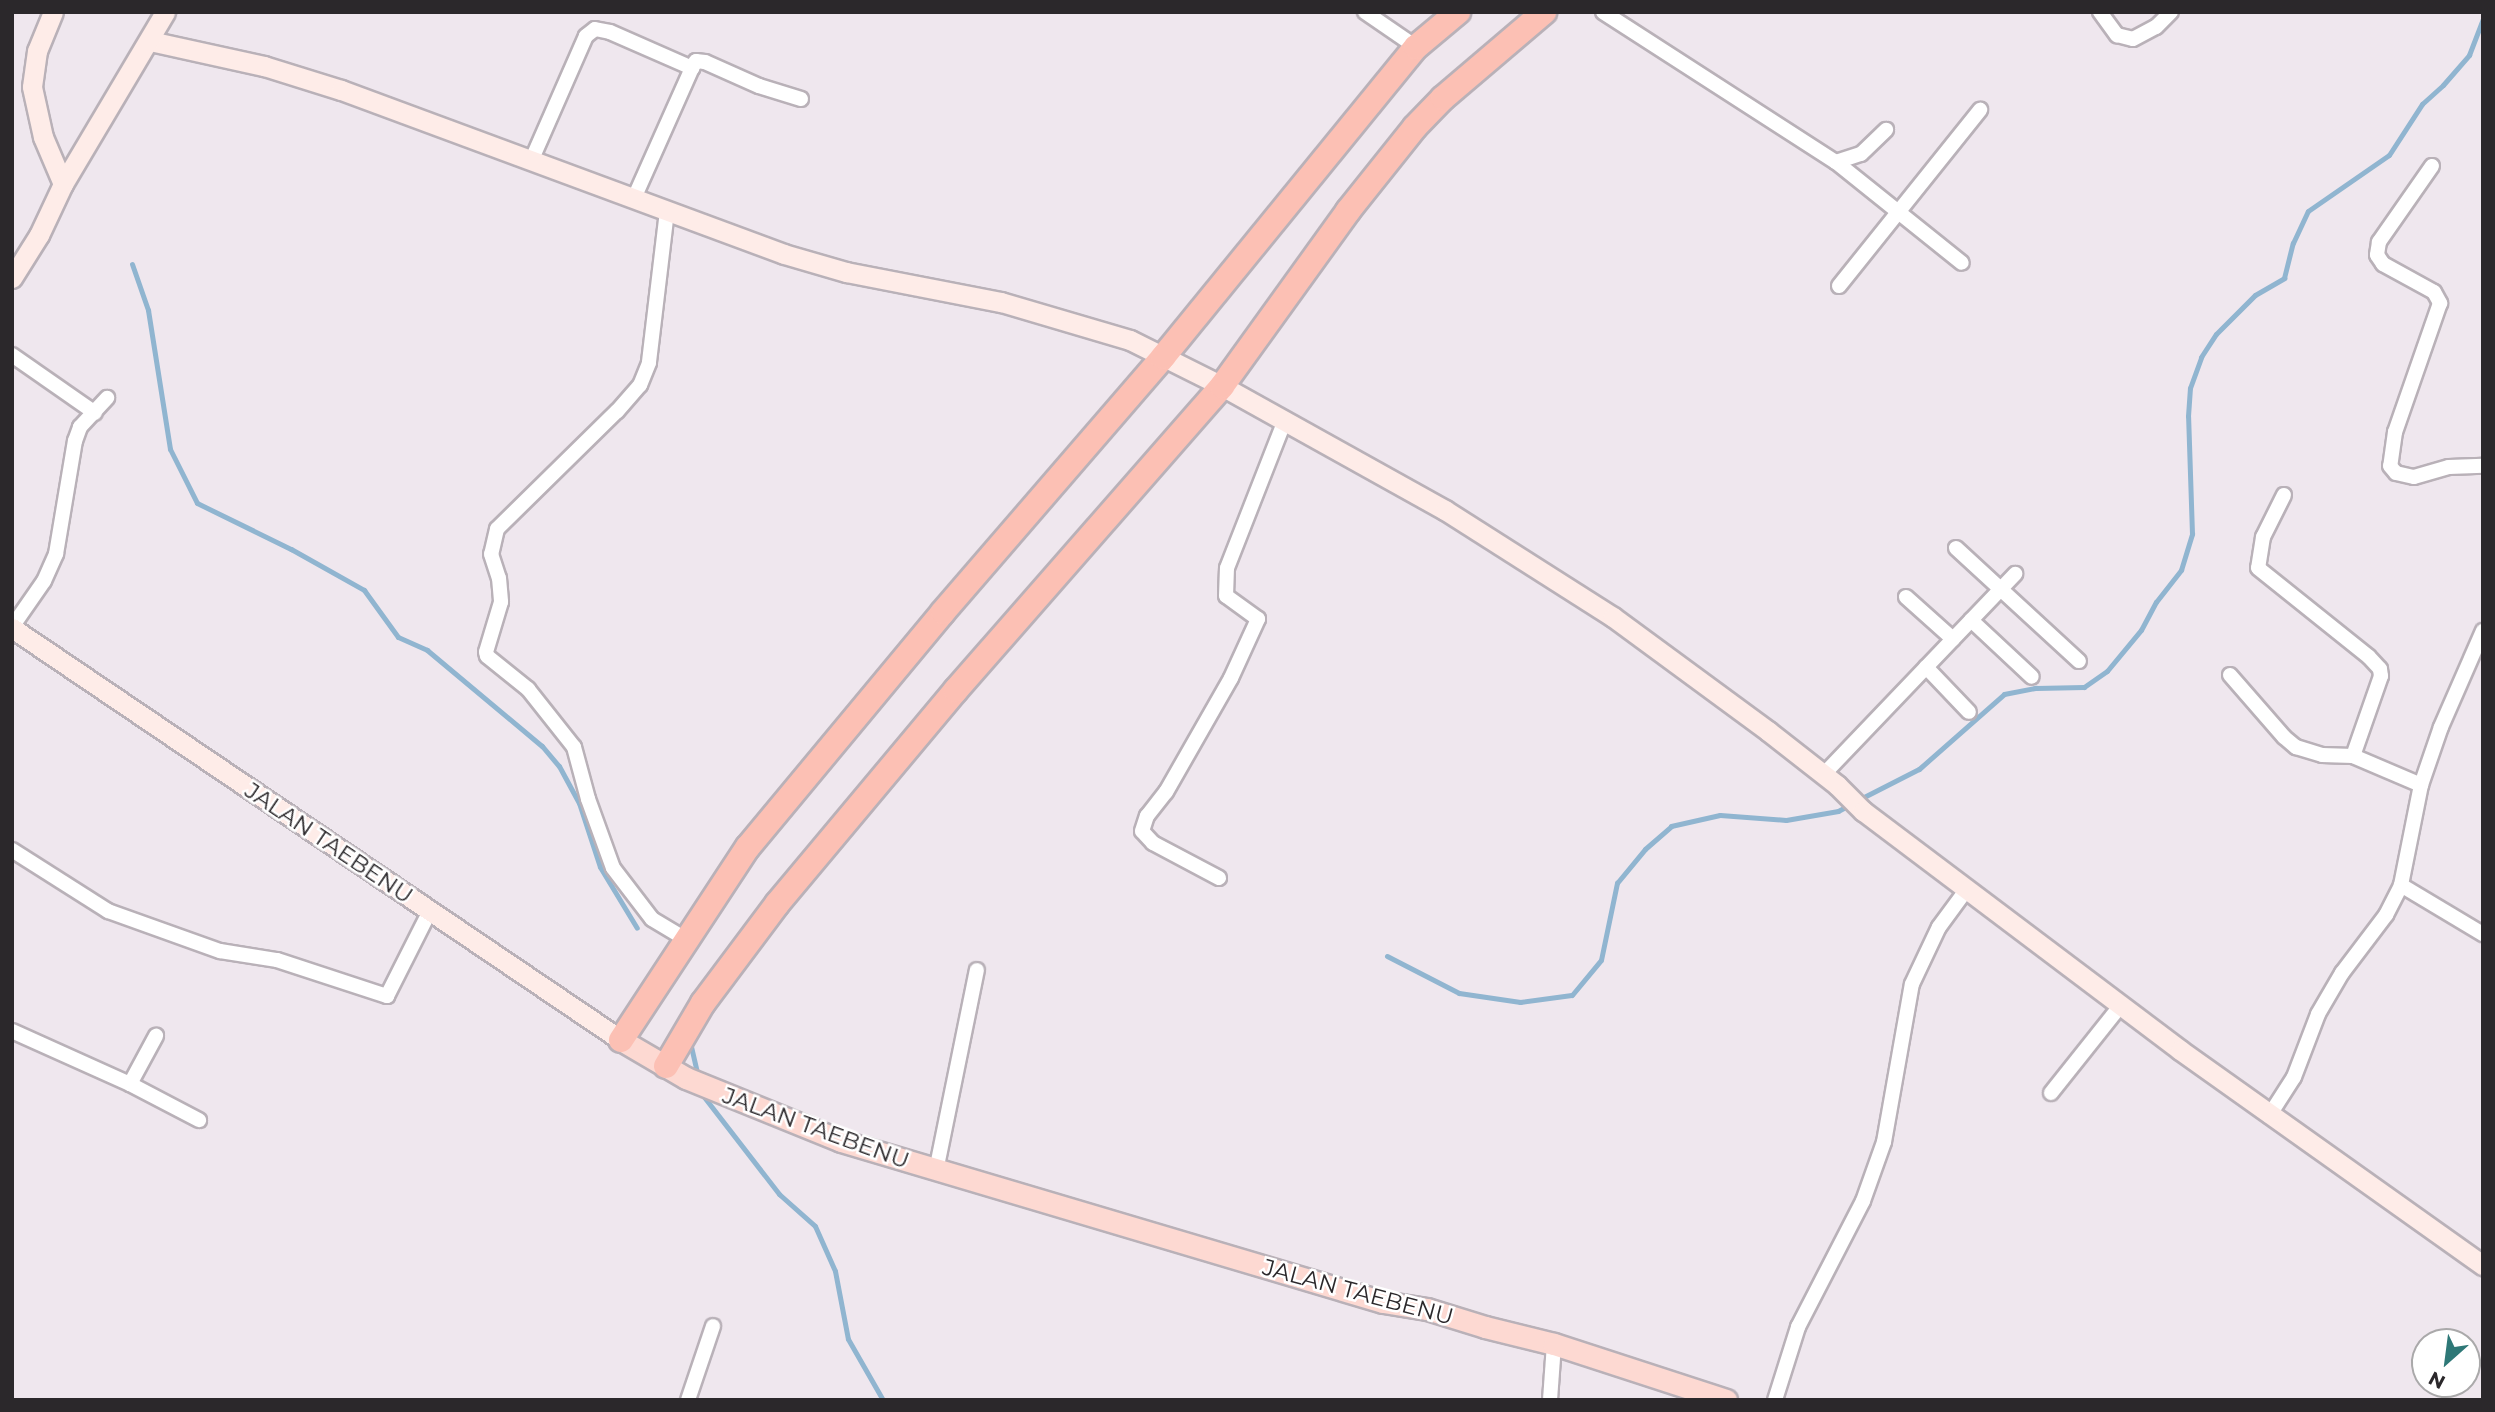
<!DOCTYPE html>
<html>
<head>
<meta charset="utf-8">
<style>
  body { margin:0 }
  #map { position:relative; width:2495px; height:1412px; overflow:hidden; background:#efe7ee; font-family:Montserrat,sans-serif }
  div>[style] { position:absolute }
  .stream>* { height:5px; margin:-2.5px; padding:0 2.5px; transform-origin:2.5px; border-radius:2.5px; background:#90b5d0 }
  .roads { filter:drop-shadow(2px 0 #b9b1b8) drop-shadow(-2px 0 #b9b1b8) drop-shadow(0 2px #b9b1b8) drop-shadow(0 -2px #b9b1b8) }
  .street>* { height:14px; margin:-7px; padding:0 7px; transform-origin:7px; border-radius:7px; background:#fff }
  .secondary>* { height:19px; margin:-9.5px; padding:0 9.5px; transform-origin:9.5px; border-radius:9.5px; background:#feece8 }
  .primary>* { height:21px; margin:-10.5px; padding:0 10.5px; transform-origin:10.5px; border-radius:10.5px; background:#fdd9d2 }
  .highway>* { height:24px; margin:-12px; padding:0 12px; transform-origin:12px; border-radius:12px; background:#fcc0b4 }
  span { translate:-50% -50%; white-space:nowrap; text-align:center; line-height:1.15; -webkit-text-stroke:5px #fff; paint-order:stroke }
  .street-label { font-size:23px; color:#2b282b }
  .frame { position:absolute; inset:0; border:14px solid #2b282b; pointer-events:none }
  .north { position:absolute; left:2411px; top:1328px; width:70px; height:70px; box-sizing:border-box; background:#fff; border:2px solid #aaa9aa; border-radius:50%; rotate:208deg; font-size:19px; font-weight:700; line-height:28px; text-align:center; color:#2b282b }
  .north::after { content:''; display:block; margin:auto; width:24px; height:32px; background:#2e7877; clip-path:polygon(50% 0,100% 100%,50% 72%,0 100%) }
</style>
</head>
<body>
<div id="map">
  <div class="stream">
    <i style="left:132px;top:264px;width:49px;rotate:70.8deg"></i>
    <i style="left:148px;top:310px;width:141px;rotate:81deg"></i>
    <i style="left:170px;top:449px;width:60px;rotate:63.4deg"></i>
    <i style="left:197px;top:503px;width:105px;rotate:26.1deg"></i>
    <i style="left:291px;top:549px;width:84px;rotate:29.3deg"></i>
    <i style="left:364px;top:590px;width:58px;rotate:54.1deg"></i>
    <i style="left:398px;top:637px;width:32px;rotate:24deg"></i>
    <i style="left:427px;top:650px;width:150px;rotate:39.9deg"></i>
    <i style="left:542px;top:746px;width:26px;rotate:50deg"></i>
    <i style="left:559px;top:766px;width:42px;rotate:61.6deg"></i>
    <i style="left:579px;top:803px;width:67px;rotate:71.8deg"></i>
    <i style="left:600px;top:867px;width:71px;rotate:58.8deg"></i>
    <i style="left:1860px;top:799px;width:66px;rotate:-27deg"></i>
    <i style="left:1919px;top:769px;width:113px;rotate:-41.4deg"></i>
    <i style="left:2004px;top:694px;width:33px;rotate:-11deg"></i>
    <i style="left:2036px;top:688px;width:48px;rotate:-1.2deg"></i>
    <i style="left:2084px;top:687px;width:28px;rotate:-35deg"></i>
    <i style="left:2107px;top:671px;width:53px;rotate:-50.3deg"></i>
    <i style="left:2141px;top:630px;width:32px;rotate:-62deg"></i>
    <i style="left:2156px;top:602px;width:41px;rotate:-52deg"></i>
    <i style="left:2181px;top:570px;width:38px;rotate:-73deg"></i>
    <i style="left:2192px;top:534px;width:118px;rotate:-91.9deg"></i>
    <i style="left:2188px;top:416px;width:28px;rotate:-86deg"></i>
    <i style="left:2190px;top:388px;width:33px;rotate:-70deg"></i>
    <i style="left:2201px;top:357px;width:27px;rotate:-57deg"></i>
    <i style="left:2216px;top:334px;width:55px;rotate:-45deg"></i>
    <i style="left:2255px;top:295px;width:34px;rotate:-30deg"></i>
    <i style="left:2284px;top:278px;width:36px;rotate:-76deg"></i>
    <i style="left:2293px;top:243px;width:35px;rotate:-65deg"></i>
    <i style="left:2308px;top:211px;width:98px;rotate:-34.7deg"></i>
    <i style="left:2389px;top:155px;width:61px;rotate:-57.1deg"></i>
    <i style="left:2422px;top:104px;width:28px;rotate:-42deg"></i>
    <i style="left:2443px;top:85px;width:40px;rotate:-49deg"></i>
    <i style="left:2469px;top:55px;width:39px;rotate:-69deg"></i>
    <i style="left:1387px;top:956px;width:81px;rotate:27.2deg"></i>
    <i style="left:1459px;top:993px;width:62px;rotate:8.4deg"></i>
    <i style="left:1520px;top:1002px;width:52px;rotate:-7.7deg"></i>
    <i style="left:1572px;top:995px;width:45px;rotate:-50.4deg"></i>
    <i style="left:1601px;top:960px;width:79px;rotate:-78.3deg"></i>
    <i style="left:1617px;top:883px;width:44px;rotate:-50.5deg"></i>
    <i style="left:1645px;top:849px;width:35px;rotate:-41deg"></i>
    <i style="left:1671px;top:826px;width:50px;rotate:-12.7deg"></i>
    <i style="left:1720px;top:815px;width:66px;rotate:4.3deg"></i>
    <i style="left:1786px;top:820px;width:53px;rotate:-9.8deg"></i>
    <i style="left:1838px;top:811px;width:15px;rotate:-28deg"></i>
    <i style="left:690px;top:1042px;width:36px;rotate:77deg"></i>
    <i style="left:701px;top:1093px;width:128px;rotate:52.3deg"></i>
    <i style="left:779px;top:1194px;width:48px;rotate:41.6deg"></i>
    <i style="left:815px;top:1226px;width:49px;rotate:66deg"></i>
    <i style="left:835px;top:1271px;width:69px;rotate:79.2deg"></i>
    <i style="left:848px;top:1339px;width:70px;rotate:60.2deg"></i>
  </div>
  <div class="roads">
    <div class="street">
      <i style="left:1365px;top:12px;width:62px;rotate:34.5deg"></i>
      <i style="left:1603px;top:12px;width:277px;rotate:32.8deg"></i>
      <i style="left:1836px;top:162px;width:26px;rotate:-18deg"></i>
      <i style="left:1861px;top:154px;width:35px;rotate:-44deg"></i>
      <i style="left:2100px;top:12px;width:29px;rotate:54deg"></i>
      <i style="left:2117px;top:35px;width:16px;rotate:14deg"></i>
      <i style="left:2133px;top:39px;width:26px;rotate:-28deg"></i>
      <i style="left:2156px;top:27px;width:21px;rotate:-45deg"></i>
      <i style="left:692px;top:68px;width:8px;rotate:-60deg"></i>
      <i style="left:696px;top:61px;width:9px;rotate:6deg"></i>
      <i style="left:705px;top:62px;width:59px;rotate:24deg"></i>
      <i style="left:759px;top:86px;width:44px;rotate:17.2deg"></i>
      <i style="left:532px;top:159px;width:134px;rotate:-66.3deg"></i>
      <i style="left:586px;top:36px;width:11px;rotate:-38deg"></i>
      <i style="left:595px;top:29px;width:15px;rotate:11deg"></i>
      <i style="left:610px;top:32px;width:90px;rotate:23.7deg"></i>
      <i style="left:692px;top:68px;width:140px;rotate:114deg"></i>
      <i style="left:1836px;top:162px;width:161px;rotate:38.7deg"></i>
      <i style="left:2432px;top:166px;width:93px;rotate:124.9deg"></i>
      <i style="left:2379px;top:242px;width:13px;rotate:99deg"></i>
      <i style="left:2377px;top:255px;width:11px;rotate:56deg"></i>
      <i style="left:2383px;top:264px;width:58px;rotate:28.8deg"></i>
      <i style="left:2434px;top:292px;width:13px;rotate:61deg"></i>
      <i style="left:2440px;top:303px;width:137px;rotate:109.2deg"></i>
      <i style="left:2395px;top:432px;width:34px;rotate:98deg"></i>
      <i style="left:2390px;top:466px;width:9px;rotate:49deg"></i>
      <i style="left:2396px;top:473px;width:18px;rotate:13deg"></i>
      <i style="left:2414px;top:477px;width:36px;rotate:-16deg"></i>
      <i style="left:2449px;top:467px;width:34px;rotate:-2deg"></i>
      <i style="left:667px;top:211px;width:153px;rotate:96.8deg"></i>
      <i style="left:649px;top:363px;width:24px;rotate:112deg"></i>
      <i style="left:640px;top:385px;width:35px;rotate:131deg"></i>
      <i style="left:617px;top:411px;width:168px;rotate:135.5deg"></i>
      <i style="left:497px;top:529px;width:26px;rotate:103deg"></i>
      <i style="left:491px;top:554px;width:25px;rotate:72deg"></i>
      <i style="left:499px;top:578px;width:24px;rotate:85deg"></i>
      <i style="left:501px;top:602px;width:52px;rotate:106.7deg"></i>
      <i style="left:486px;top:652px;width:4px;rotate:76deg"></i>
      <i style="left:487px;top:656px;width:53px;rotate:38.8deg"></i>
      <i style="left:528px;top:689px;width:74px;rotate:51.6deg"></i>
      <i style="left:574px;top:747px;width:54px;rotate:74.9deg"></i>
      <i style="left:588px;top:799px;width:73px;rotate:70.1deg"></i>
      <i style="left:613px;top:868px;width:64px;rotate:52.6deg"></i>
      <i style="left:652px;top:919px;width:39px;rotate:31deg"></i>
      <i style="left:1839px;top:286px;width:226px;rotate:-51.3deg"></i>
      <i style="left:12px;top:355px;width:101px;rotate:34.9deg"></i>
      <i style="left:2284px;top:495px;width:47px;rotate:116.6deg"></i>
      <i style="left:2263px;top:537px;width:31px;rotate:99deg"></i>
      <i style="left:2258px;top:568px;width:142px;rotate:38.7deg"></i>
      <i style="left:2369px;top:657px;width:16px;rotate:47deg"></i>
      <i style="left:2380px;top:669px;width:7px;rotate:82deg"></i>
      <i style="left:2381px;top:676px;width:85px;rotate:109.3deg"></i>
      <i style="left:1956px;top:548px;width:167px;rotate:42.6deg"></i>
      <i style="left:1906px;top:597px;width:63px;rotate:41.8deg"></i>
      <i style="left:1971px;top:620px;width:83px;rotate:43.1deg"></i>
      <i style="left:12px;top:627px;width:56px;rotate:-55.2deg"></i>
      <i style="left:44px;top:581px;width:30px;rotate:-66deg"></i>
      <i style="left:56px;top:554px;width:115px;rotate:-80.5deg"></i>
      <i style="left:75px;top:441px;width:15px;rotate:-70deg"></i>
      <i style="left:80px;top:427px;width:40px;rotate:-47deg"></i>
      <i style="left:1926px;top:667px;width:62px;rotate:46.3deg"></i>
      <i style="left:2230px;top:675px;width:82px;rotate:48.9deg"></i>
      <i style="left:2284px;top:737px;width:16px;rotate:40deg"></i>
      <i style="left:2296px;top:747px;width:27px;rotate:17deg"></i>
      <i style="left:2322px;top:755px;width:31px;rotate:2deg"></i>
      <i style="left:2353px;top:756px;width:74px;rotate:23.1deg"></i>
      <i style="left:1824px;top:774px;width:277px;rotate:-46.3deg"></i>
      <i style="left:12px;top:850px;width:114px;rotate:32.4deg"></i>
      <i style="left:108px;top:911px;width:119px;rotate:19.7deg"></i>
      <i style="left:220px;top:951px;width:58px;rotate:9deg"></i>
      <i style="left:277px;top:960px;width:116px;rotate:18.1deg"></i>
      <i style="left:387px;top:996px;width:95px;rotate:-63.2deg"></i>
      <i style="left:1219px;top:878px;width:75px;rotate:-152.1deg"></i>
      <i style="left:1153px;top:843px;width:16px;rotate:-133deg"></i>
      <i style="left:1142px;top:831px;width:16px;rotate:-72deg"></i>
      <i style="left:1147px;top:816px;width:31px;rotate:-52deg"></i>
      <i style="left:1166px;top:792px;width:131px;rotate:-60.3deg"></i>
      <i style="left:1231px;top:678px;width:65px;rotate:-65.4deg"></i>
      <i style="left:1258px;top:619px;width:39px;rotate:-144deg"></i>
      <i style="left:1226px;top:596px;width:28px;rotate:-88deg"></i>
      <i style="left:1227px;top:568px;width:159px;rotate:-68.6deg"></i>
      <i style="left:2401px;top:885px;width:96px;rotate:30.9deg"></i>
      <i style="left:12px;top:1031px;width:129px;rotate:24.2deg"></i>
      <i style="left:130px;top:1084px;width:78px;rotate:27.6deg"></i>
      <i style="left:130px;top:1084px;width:55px;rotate:-61.6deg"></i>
      <i style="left:2051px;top:1093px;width:112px;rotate:-51.5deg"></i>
      <i style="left:2269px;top:1116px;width:46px;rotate:-57.3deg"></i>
      <i style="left:2294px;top:1077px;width:67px;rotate:-69.1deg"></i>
      <i style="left:2318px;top:1014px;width:48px;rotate:-59.7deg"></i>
      <i style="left:2342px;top:973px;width:73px;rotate:-52.8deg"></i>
      <i style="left:2386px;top:915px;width:34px;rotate:-63deg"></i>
      <i style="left:2401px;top:885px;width:102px;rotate:-78.7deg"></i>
      <i style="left:2421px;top:785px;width:61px;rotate:-71deg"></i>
      <i style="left:2441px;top:727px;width:105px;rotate:-66.4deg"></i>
      <i style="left:936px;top:1171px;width:205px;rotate:-78.5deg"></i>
      <i style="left:688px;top:1400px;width:78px;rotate:-71.3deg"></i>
      <i style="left:1550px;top:1400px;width:56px;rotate:-85.9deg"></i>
      <i style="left:1775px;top:1400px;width:77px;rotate:-72.5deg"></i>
      <i style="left:1798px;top:1327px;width:142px;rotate:-62.7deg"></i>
      <i style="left:1863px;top:1201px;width:63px;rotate:-70.4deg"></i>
      <i style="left:1884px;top:1142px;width:160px;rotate:-80deg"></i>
      <i style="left:1912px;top:984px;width:63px;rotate:-64.7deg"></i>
      <i style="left:1939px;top:927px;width:47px;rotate:-53.6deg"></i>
    </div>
    <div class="secondary">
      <i style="left:53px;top:12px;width:42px;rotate:112.3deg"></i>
      <i style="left:37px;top:51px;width:36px;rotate:98deg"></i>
      <i style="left:32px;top:87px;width:51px;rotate:77.6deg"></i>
      <i style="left:43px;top:137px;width:51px;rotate:66.9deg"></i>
      <i style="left:150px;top:41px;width:117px;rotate:12.4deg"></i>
      <i style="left:264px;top:66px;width:81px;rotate:17.3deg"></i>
      <i style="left:341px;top:90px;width:472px;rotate:20.3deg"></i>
      <i style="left:784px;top:254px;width:65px;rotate:16.2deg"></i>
      <i style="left:846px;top:272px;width:158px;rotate:11deg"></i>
      <i style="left:1001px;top:302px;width:134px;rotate:16.4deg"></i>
      <i style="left:1130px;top:340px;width:103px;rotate:26.6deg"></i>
      <i style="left:1222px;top:386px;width:255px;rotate:29.1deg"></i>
      <i style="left:1445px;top:510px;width:199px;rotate:32.5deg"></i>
      <i style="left:1613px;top:617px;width:192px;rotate:36.3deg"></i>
      <i style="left:1768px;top:731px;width:88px;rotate:38deg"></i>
      <i style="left:1837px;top:785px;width:37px;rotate:45deg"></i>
      <i style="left:1863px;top:811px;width:397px;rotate:37deg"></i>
      <i style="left:2180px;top:1050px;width:372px;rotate:35.4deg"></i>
      <i style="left:12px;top:278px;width:51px;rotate:-57.9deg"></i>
      <i style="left:39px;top:235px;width:56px;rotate:-64.8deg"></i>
      <i style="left:63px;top:184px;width:200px;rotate:-59.3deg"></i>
      <i style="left:12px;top:628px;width:735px;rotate:34.08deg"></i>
    </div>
    <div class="primary">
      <i style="left:621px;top:1040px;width:75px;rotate:30.3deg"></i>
      <i style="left:686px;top:1078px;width:167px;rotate:22.1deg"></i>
      <i style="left:841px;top:1141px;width:565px;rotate:16.54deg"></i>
      <i style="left:1383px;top:1302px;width:45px;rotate:9deg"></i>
      <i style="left:1427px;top:1309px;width:61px;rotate:17.2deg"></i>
      <i style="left:1485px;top:1327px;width:71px;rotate:13.8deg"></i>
      <i style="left:1554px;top:1344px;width:181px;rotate:18deg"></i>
    </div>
    <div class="highway">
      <i style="left:621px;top:1040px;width:231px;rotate:-56.7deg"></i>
      <i style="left:748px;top:847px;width:305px;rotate:-50.3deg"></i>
      <i style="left:943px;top:612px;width:337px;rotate:-49.2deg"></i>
      <i style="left:1163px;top:357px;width:400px;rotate:-50.8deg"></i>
      <i style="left:1416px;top:47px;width:55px;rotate:-39.8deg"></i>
      <i style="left:666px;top:1066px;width:73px;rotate:-59.6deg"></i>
      <i style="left:703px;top:1003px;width:124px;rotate:-53.2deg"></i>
      <i style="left:777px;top:904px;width:279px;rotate:-50.1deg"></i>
      <i style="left:956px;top:690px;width:404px;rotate:-48.8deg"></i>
      <i style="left:1222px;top:386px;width:216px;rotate:-54.2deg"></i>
      <i style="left:1348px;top:211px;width:107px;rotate:-51.4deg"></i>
      <i style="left:1415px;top:127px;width:40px;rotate:-46deg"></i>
      <i style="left:1443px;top:98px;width:133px;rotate:-40.4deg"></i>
    </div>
  </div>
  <div class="street-label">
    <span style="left:329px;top:843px;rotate:34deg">JALAN TAEBENU</span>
    <span style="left:816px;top:1128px;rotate:20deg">JALAN TAEBENU</span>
    <span style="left:1358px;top:1292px;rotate:15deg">JALAN TAEBENU</span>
  </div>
  <div class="frame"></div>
  <div class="north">N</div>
</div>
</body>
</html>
